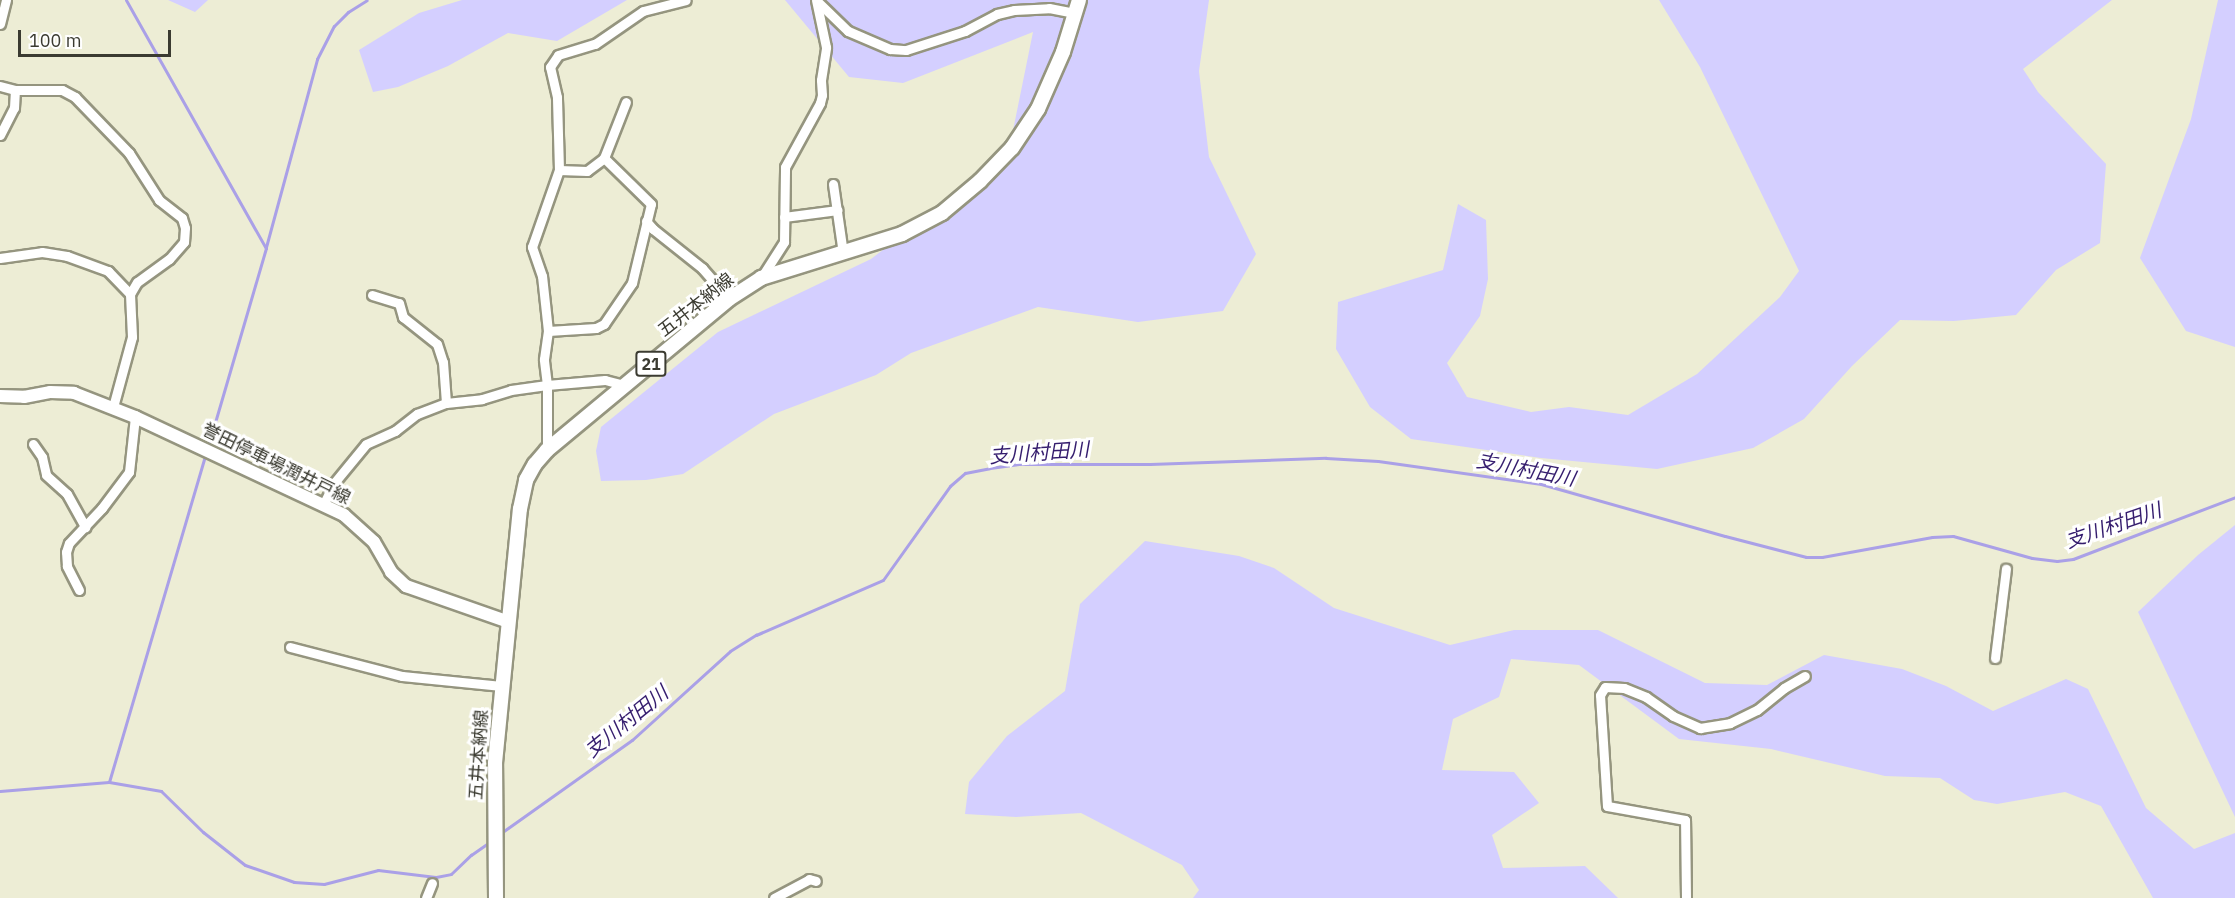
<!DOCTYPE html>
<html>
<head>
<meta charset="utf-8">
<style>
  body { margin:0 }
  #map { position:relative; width:2235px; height:898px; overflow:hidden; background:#ededd5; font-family:"IBM Plex Sans","Noto Sans JP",sans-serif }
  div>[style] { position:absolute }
  .green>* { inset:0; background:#d4cfff }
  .stream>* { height:3px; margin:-1.5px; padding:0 1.5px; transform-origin:1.5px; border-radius:1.5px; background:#aaa0e7 }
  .roads { filter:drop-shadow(2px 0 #95957f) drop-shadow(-2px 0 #95957f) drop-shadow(0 2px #95957f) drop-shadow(0 -2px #95957f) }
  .minor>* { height:9px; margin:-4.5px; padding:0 4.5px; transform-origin:4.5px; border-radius:4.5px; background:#fff }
  .secondary>* { height:12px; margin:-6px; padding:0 6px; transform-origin:6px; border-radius:6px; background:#fff }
  .primary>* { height:14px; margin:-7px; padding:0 7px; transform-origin:7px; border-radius:7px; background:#fff }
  span { translate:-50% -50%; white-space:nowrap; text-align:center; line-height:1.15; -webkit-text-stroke:6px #fff; paint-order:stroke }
  .shield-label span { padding:2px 4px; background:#fff; border:2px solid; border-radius:4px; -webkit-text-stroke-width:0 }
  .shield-label { font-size:16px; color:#3b3b31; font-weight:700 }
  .street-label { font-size:18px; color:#3b3b31 }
  .water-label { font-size:20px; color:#351d6e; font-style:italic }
  .scale { position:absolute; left:18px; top:30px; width:153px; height:27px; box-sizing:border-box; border:3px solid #3b3b31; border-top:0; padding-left:8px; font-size:18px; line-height:21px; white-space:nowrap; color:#3b3b31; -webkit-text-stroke:4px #fff; paint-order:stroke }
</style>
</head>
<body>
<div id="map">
  <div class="green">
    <i style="clip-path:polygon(168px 0,208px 0,195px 12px)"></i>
    <i style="clip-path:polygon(462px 0,627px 0,557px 41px,508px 33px,448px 66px,398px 87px,373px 92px,359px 50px,419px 13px)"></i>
    <i style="clip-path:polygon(785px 0,1209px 0,1199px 71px,1209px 157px,1256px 254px,1223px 311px,1138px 322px,1038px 307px,911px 353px,876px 375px,774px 414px,683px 474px,646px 480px,601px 481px,596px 451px,601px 427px,718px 332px,871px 259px,1008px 155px,1033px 32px,903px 83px,849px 77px)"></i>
    <i style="clip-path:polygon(1659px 0,2112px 0,2023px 69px,2038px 92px,2106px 164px,2100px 243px,2056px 270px,2016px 315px,1954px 321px,1900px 320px,1852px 366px,1804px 419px,1753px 448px,1657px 469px,1541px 458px,1411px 439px,1370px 407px,1336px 349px,1338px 302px,1443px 270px,1458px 204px,1486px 220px,1488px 279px,1480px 316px,1447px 363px,1467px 397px,1531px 412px,1569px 407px,1628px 415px,1697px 374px,1780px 297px,1799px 271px,1700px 67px)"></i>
    <i style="clip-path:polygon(2218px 0,2235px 0,2235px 347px,2186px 331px,2140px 258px,2191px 119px)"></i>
    <i style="clip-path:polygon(2235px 525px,2235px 817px,2138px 612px,2198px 555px)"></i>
    <i style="clip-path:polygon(1145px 541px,1239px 556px,1274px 568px,1334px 608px,1450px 645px,1514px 630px,1598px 630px,1705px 683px,1767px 685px,1824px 655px,1902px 669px,1946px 686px,1993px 711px,2066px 679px,2088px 689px,2146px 808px,2194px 849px,2235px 833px,2235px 898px,2153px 898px,2101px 806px,2065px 792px,1997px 804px,1974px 800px,1940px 778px,1885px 776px,1771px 749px,1679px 739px,1579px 665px,1511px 659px,1499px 697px,1453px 719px,1442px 770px,1514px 772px,1539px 803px,1492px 835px,1503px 868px,1585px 866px,1618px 898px,1193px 898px,1199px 890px,1182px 865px,1081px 813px,1016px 817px,965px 814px,969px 782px,1007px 736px,1065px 691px,1080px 604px)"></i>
  </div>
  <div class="stream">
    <i style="left:126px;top:0;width:285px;rotate:60.6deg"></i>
    <i style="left:266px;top:248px;width:206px;rotate:106.3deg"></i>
    <i style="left:266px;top:247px;width:195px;rotate:-74.8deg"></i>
    <i style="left:317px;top:59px;width:37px;rotate:-63deg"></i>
    <i style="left:334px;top:26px;width:20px;rotate:-45deg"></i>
    <i style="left:348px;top:12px;width:22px;rotate:-32deg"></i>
    <i style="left:109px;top:782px;width:344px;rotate:-73.6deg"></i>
    <i style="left:0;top:791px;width:109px;rotate:-4.7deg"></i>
    <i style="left:109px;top:782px;width:53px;rotate:9.8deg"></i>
    <i style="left:161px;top:791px;width:59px;rotate:44.3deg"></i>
    <i style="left:203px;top:832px;width:53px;rotate:38.2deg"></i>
    <i style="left:245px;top:865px;width:52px;rotate:19.1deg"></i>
    <i style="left:294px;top:882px;width:30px;rotate:4deg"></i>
    <i style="left:324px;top:884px;width:56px;rotate:-14.5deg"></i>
    <i style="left:378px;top:870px;width:58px;rotate:6.9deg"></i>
    <i style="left:436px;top:877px;width:15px;rotate:-11deg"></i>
    <i style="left:451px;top:874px;width:28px;rotate:-44deg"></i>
    <i style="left:471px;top:855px;width:24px;rotate:-35deg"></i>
    <i style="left:501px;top:833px;width:161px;rotate:-35.4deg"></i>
    <i style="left:632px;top:740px;width:132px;rotate:-42.2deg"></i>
    <i style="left:730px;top:651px;width:31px;rotate:-32deg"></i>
    <i style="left:756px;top:635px;width:138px;rotate:-23.4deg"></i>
    <i style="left:883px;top:580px;width:115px;rotate:-54.5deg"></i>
    <i style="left:950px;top:486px;width:20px;rotate:-41deg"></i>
    <i style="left:965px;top:473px;width:25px;rotate:-11deg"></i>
    <i style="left:990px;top:468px;width:29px;rotate:-8deg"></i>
    <i style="left:1019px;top:464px;width:131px"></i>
    <i style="left:1150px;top:464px;width:176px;rotate:-2deg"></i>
    <i style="left:1326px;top:458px;width:52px;rotate:3.3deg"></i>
    <i style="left:1378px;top:461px;width:165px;rotate:8deg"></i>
    <i style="left:1541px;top:484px;width:191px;rotate:15.8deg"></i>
    <i style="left:1725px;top:536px;width:84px;rotate:14.5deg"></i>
    <i style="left:1806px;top:557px;width:16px"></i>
    <i style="left:1822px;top:557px;width:112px;rotate:-10.3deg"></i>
    <i style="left:1932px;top:537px;width:21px;rotate:-3deg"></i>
    <i style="left:1953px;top:536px;width:82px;rotate:15.6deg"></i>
    <i style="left:2032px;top:558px;width:25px;rotate:7deg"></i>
    <i style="left:2057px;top:561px;width:16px;rotate:-7deg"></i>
    <i style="left:2073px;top:559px;width:173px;rotate:-20.9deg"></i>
  </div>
  <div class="roads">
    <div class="minor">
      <i style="left:817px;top:1px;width:43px;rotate:44.1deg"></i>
      <i style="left:848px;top:31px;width:46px;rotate:23.2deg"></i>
      <i style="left:890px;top:49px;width:16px;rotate:4deg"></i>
      <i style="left:906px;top:50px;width:62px;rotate:-17.9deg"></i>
      <i style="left:965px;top:31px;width:36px;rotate:-28deg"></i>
      <i style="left:997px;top:14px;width:17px;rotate:-13deg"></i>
      <i style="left:1014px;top:10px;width:35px;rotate:-3deg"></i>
      <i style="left:1049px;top:8px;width:26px;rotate:11deg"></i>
      <i style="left:0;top:24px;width:25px;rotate:-76deg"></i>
      <i style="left:0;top:86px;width:16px;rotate:15deg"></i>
      <i style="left:15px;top:90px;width:47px"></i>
      <i style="left:62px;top:90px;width:15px;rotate:28deg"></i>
      <i style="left:75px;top:97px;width:78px;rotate:46deg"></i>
      <i style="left:129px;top:153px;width:56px;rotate:57.4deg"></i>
      <i style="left:159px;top:200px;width:29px;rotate:38deg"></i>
      <i style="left:182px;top:218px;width:10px;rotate:73deg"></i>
      <i style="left:185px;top:228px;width:14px;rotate:94deg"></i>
      <i style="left:184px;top:242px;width:23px;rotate:131deg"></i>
      <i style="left:169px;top:259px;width:39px;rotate:144deg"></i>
      <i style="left:137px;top:282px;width:14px;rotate:120deg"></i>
      <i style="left:130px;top:294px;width:43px;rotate:87.3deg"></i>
      <i style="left:132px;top:337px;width:73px;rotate:105.2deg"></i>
      <i style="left:0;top:135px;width:30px;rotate:-63deg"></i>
      <i style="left:14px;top:108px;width:18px;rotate:-87deg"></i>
      <i style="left:559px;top:170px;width:28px;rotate:2deg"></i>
      <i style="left:587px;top:171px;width:21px;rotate:-37deg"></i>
      <i style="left:604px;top:158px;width:60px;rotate:-68.6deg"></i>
      <i style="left:833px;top:184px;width:70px;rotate:81.8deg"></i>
      <i style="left:784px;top:217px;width:54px;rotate:-7.4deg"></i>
      <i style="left:646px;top:221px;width:11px;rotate:49deg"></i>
      <i style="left:653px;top:229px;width:63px;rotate:38.5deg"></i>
      <i style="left:702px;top:268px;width:41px;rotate:48.9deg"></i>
      <i style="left:0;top:258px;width:42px;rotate:-8.1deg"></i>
      <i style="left:42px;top:252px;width:25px;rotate:9deg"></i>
      <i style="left:67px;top:256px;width:44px;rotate:20.1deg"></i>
      <i style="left:108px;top:271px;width:32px;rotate:46deg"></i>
      <i style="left:761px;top:278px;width:43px;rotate:-57.4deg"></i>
      <i style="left:784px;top:242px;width:75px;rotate:-89.2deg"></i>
      <i style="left:785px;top:167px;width:73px;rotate:-61.3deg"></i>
      <i style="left:820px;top:103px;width:8px;rotate:-76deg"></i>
      <i style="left:822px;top:95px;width:15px;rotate:-94deg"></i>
      <i style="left:821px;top:80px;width:33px;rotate:-81deg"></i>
      <i style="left:826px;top:47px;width:48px;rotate:-102deg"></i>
      <i style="left:372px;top:295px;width:28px;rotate:17deg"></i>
      <i style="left:399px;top:303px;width:15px;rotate:74deg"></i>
      <i style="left:403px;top:317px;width:43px;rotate:38.5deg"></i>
      <i style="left:437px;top:344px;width:19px;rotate:72deg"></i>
      <i style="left:443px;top:362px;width:41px;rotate:85.8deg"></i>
      <i style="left:548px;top:331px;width:48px;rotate:-3.6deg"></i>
      <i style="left:596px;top:328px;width:9px;rotate:-27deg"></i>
      <i style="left:604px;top:324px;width:50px;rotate:-55.7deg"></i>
      <i style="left:632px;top:283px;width:81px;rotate:-76.5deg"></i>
      <i style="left:651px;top:204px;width:66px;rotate:-135.6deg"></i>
      <i style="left:33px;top:444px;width:16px;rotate:55deg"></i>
      <i style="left:42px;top:457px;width:18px;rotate:77deg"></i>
      <i style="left:46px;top:475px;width:28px;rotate:42deg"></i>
      <i style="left:67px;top:494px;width:38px;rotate:61deg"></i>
      <i style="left:547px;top:450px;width:65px;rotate:-90deg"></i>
      <i style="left:547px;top:385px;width:26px;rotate:-97deg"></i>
      <i style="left:544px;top:359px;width:28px;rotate:-82deg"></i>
      <i style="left:548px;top:331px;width:55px;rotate:-96.2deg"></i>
      <i style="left:542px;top:276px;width:31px;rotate:-109deg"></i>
      <i style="left:532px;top:247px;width:82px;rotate:-70.7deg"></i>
      <i style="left:559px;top:170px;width:73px;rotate:-91.6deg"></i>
      <i style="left:557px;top:97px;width:31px;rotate:-103deg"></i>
      <i style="left:550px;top:67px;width:14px;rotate:-56deg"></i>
      <i style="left:558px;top:55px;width:39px;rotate:-17deg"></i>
      <i style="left:595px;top:44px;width:58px;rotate:-34.5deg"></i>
      <i style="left:643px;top:11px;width:44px;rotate:-14.3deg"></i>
      <i style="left:324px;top:503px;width:22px;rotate:-63deg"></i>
      <i style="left:334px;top:483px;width:50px;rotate:-50.6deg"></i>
      <i style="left:366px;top:444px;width:32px;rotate:-24deg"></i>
      <i style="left:395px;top:431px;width:28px;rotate:-38deg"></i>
      <i style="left:417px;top:414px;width:31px;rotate:-21deg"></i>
      <i style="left:446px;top:403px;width:36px;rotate:-6deg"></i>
      <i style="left:482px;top:399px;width:30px;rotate:-17deg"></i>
      <i style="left:511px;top:390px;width:36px;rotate:-8deg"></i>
      <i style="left:547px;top:385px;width:58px;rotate:-4.9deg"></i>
      <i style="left:605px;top:380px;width:20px;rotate:15deg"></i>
      <i style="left:79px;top:590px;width:27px;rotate:-117deg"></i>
      <i style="left:67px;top:566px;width:14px;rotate:-94deg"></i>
      <i style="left:66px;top:552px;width:9px;rotate:-72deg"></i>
      <i style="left:69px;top:543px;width:48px;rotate:-46.7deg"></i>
      <i style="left:102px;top:508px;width:45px;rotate:-53.1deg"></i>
      <i style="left:129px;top:472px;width:55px;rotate:-83.8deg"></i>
      <i style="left:290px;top:647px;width:116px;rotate:14.5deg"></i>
      <i style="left:402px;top:676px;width:100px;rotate:5.7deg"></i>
      <i style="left:1995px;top:658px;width:90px;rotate:-83deg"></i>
      <i style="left:426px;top:898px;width:16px;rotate:-68deg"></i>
      <i style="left:774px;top:898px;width:40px;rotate:-28deg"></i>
      <i style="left:809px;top:879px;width:7px;rotate:16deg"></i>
      <i style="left:1686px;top:898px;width:78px;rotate:-90.7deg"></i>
      <i style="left:1685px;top:820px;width:79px;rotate:-169.8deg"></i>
      <i style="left:1607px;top:806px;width:111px;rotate:-93.6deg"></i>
      <i style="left:1600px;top:695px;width:9px;rotate:-58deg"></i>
      <i style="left:1605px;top:687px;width:19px;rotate:3deg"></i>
      <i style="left:1624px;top:688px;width:24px;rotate:22deg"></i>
      <i style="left:1646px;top:697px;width:33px;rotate:35deg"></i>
      <i style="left:1673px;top:716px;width:30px;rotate:24deg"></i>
      <i style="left:1700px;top:728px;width:30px;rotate:-9deg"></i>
      <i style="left:1730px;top:723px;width:30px;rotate:-26deg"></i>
      <i style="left:1757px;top:710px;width:35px;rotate:-39deg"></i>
      <i style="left:1784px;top:688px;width:24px;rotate:-30deg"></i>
    </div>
    <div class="secondary">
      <i style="left:0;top:396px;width:24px;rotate:2deg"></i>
      <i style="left:24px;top:397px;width:26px;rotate:-11deg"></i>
      <i style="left:50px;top:392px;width:24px;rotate:2deg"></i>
      <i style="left:74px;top:393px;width:66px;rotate:21.5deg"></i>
      <i style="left:135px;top:417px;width:231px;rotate:25.1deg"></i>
      <i style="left:344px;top:515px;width:40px;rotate:42deg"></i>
      <i style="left:374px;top:542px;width:34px;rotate:60deg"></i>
      <i style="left:391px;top:572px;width:21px;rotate:43deg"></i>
      <i style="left:406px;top:586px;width:109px;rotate:19.3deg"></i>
    </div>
    <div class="primary">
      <i style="left:496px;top:898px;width:135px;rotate:-90.4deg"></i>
      <i style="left:495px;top:763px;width:255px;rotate:-84.4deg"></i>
      <i style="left:520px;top:509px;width:30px;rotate:-78deg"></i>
      <i style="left:526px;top:480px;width:18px;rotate:-61deg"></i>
      <i style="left:535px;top:464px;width:18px;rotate:-49deg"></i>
      <i style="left:547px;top:450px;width:236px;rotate:-39.7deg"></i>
      <i style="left:729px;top:299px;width:38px;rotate:-33deg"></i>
      <i style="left:761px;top:278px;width:148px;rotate:-17.3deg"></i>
      <i style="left:902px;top:234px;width:45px;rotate:-27.7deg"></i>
      <i style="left:942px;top:213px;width:50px;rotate:-40.1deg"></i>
      <i style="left:980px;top:181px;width:46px;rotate:-45.9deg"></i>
      <i style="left:1012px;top:148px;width:47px;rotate:-56.3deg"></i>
      <i style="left:1038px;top:109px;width:62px;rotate:-66.3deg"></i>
      <i style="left:1063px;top:52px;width:54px;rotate:-72.9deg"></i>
    </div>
  </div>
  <div class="shield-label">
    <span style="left:651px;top:364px">21</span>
  </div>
  <div class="street-label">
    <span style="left:696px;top:305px;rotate:-38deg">五井本納線</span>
    <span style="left:276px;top:464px;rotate:26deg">誉田停車場潤井戸線</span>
    <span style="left:479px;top:755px;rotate:-86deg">五井本納線</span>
  </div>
  <div class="water-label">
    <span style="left:1039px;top:452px;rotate:-4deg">支川村田川</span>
    <span style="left:1526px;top:469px;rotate:11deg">支川村田川</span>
    <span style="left:2113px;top:525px;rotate:-19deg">支川村田川</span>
    <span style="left:626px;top:721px;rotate:-39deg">支川村田川</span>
  </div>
  <div class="scale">100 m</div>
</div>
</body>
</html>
